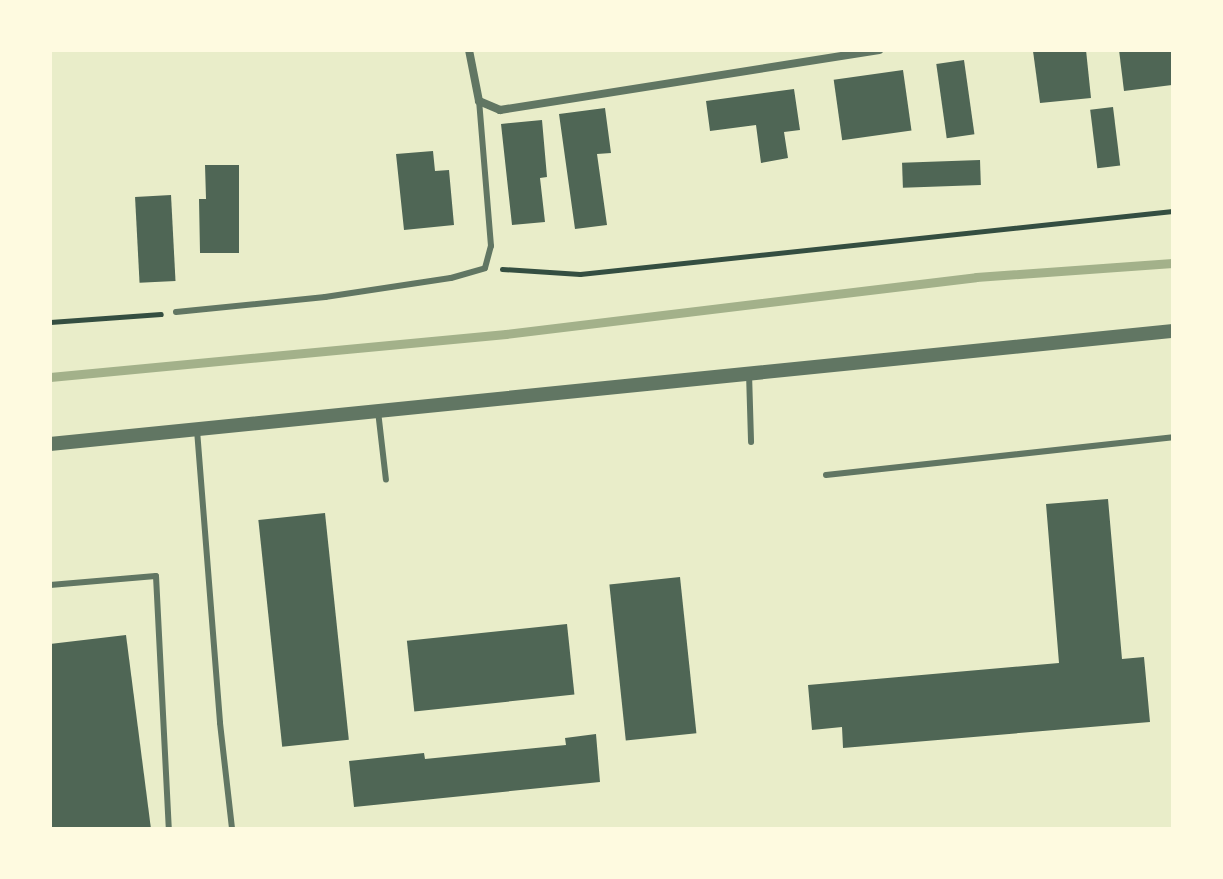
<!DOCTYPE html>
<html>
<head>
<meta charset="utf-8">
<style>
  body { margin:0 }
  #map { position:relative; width:1223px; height:879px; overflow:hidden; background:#e9edc9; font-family:"Titillium Web",sans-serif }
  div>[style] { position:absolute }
  .stream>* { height:9px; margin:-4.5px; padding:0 4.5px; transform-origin:4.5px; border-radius:4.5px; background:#a3b18a }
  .building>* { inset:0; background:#4f6655; transform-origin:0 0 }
  .path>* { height:5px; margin:-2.5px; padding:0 2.5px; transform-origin:2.5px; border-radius:2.5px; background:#344e41 }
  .service>* { height:6px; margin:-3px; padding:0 3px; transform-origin:3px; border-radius:3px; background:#617663 }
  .minor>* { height:8px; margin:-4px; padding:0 4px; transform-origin:4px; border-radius:4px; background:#617663 }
  .tertiary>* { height:14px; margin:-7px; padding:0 7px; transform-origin:7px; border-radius:7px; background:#617663 }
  span { translate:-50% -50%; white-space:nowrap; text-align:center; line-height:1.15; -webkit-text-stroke:8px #fefae0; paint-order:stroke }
  .frame { position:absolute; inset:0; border:52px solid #fefae0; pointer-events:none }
</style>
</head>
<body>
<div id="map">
  <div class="stream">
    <i style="left:50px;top:377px;width:458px;rotate:-5.4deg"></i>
    <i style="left:506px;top:334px;width:473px;rotate:-6.9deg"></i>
    <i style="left:976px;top:277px;width:197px;rotate:-4.1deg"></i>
  </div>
  <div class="building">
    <i style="clip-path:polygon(1038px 50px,1086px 50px,1091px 98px,1040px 103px,1033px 51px)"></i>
    <i style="clip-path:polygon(1119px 50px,1173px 50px,1172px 85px,1124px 91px)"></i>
    <i style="left:964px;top:60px;width:75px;height:28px;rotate:82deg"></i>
    <i style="left:903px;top:70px;width:61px;height:70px;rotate:82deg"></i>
    <i style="clip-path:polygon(794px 89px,800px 130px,784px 132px,788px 158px,761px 163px,756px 125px,710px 131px,706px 101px)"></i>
    <i style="left:1113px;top:107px;width:59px;height:23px;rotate:83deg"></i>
    <i style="clip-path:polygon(605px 108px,611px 153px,597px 154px,607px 225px,575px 229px,559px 114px)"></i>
    <i style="clip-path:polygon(542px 120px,547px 177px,540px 178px,545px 222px,512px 225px,501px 124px)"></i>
    <i style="clip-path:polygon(433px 151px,435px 171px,449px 170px,454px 225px,404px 230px,396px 154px)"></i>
    <i style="left:980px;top:160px;width:25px;height:78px;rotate:88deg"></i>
    <i style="clip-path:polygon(205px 165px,239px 165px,239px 253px,200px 253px,199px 199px,206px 199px)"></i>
    <i style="left:171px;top:195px;width:86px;height:36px;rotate:87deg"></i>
    <i style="clip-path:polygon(1108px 499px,1122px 659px,1144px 657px,1150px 722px,843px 748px,842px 727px,812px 730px,808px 685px,1059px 663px,1046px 504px)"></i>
    <i style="left:325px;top:513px;width:228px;height:67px;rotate:84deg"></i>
    <i style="left:680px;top:577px;width:157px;height:71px;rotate:84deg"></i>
    <i style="left:567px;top:624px;width:71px;height:161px;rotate:84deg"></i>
    <i style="clip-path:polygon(126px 635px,151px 829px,50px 829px,50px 644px)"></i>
    <i style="clip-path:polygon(596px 734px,600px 782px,354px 807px,349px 761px,424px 753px,425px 759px,566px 745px,565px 738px)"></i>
  </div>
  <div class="path">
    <i style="left:502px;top:269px;width:78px;rotate:3.7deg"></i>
    <i style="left:580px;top:274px;width:596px;rotate:-6.06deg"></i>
    <i style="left:50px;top:322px;width:111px;rotate:-4.1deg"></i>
  </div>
  <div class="service">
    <i style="left:176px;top:312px;width:150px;rotate:-5.7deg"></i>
    <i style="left:325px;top:297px;width:127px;rotate:-8.6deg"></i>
    <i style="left:451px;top:278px;width:35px;rotate:-16deg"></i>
    <i style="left:485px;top:268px;width:23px;rotate:-75deg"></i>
    <i style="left:491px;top:246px;width:145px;rotate:-94.7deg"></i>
    <i style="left:749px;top:373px;width:69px;rotate:88.3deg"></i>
    <i style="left:378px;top:411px;width:69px;rotate:83.4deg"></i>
    <i style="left:197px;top:430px;width:294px;rotate:85.5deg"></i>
    <i style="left:220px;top:723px;width:107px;rotate:83.5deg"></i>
    <i style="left:826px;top:475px;width:349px;rotate:-6.2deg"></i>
    <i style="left:50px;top:585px;width:106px;rotate:-4.9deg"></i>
    <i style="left:156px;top:576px;width:253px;rotate:87.1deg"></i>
  </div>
  <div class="minor">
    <i style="left:469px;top:50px;width:52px;rotate:78.9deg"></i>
    <i style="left:479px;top:101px;width:23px;rotate:23deg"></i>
    <i style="left:500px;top:110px;width:384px;rotate:-9deg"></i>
  </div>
  <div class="tertiary">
    <i style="left:50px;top:444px;width:1129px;rotate:-5.75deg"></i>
  </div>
  <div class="frame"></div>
</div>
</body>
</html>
